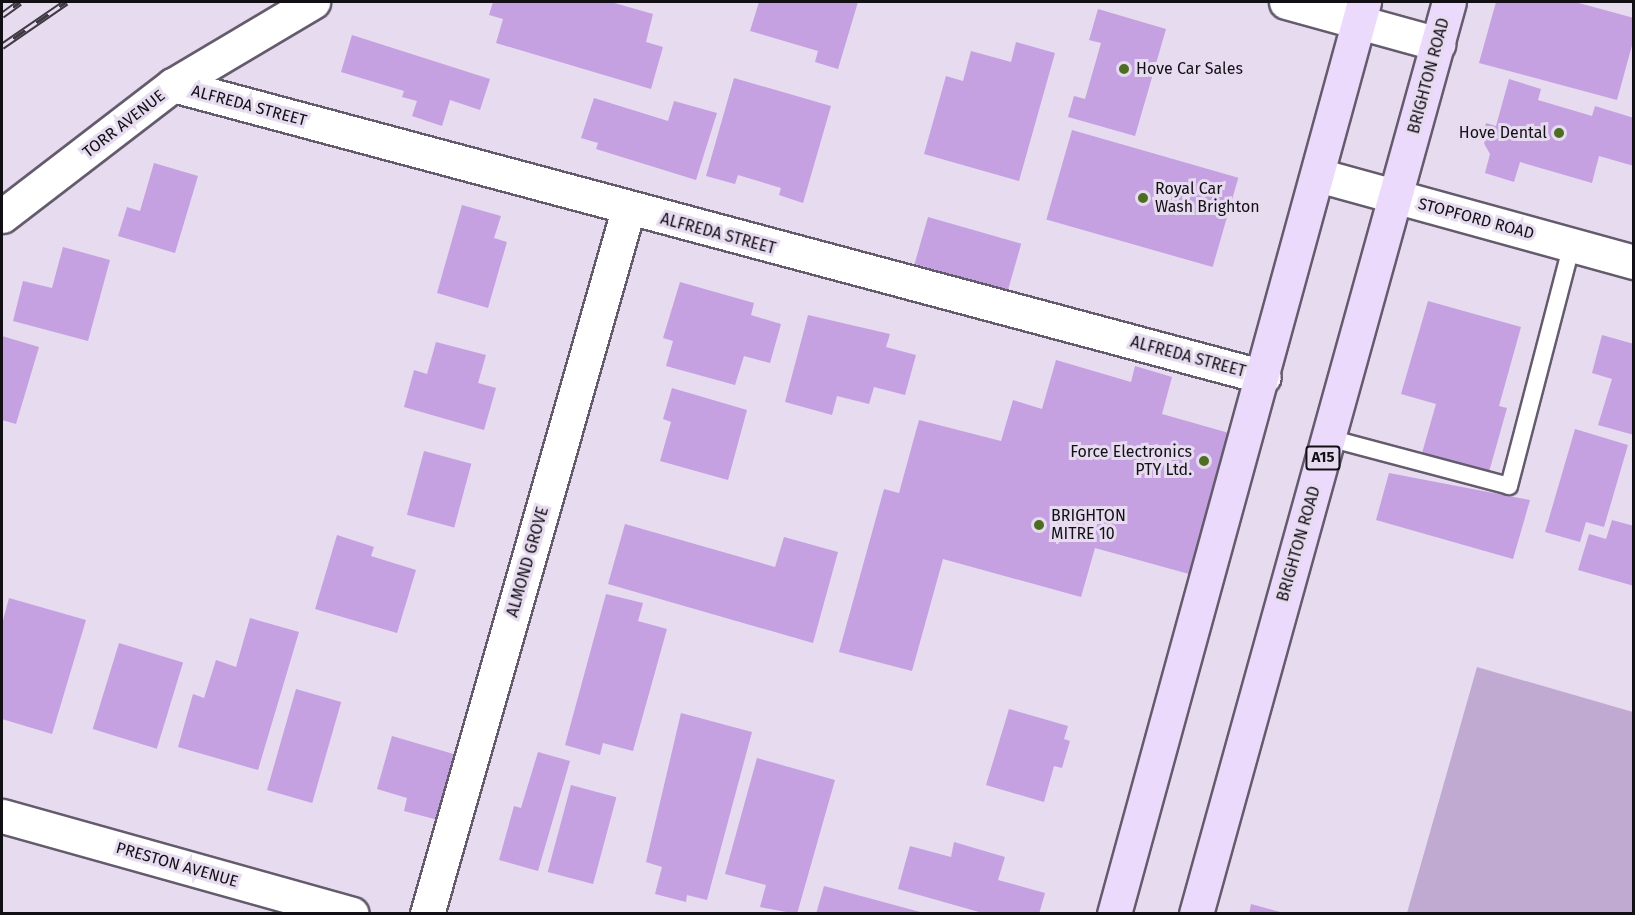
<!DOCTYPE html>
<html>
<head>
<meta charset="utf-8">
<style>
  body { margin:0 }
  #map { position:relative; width:1635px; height:915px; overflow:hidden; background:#e6dbef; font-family:"Fira Sans",sans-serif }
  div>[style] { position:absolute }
  .green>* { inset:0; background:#c0aad2 }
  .building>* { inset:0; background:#c5a1e2; transform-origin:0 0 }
  .roads { filter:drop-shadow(2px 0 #645b6c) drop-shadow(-2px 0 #645b6c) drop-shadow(0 2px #645b6c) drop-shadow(0 -2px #645b6c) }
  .service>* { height:16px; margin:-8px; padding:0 8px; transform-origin:8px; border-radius:8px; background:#fff }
  .minor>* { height:33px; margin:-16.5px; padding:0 16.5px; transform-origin:16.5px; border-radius:16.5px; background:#fff }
  .primary>* { height:33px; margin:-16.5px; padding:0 16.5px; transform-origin:16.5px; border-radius:16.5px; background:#ecdafc }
  .rail>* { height:7px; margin-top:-3.5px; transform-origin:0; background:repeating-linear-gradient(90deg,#e6dbef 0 14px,#3e3942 0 28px); box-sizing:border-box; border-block:2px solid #3e3942 }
  .dots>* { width:16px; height:16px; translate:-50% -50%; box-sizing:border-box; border:3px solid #e6dbef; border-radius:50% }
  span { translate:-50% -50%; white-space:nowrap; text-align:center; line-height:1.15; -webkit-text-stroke:6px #e6dbef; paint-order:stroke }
  .shield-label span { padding:2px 4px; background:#e6dbef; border:2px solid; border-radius:4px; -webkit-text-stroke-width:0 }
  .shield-label { font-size:15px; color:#120f15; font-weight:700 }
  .poi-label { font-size:16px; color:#120f15 }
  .left { translate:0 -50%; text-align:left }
  .right { translate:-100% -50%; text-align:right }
  .street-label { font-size:16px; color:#120f15 }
  .frame { position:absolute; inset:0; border:3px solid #120f15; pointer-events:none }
</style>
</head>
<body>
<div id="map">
  <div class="green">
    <i style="clip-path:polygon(1477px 667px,1633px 712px,1633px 913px,1407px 913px)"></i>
  </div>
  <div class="building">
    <i style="clip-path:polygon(493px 2px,611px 2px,653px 14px,646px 42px,663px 47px,651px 89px,496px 43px,503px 19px,489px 15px)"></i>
    <i style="clip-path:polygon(759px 2px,858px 2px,838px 69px,815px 62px,818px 51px,750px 31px)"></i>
    <i style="clip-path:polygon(1496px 2px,1575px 2px,1634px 18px,1634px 38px,1617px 100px,1479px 63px)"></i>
    <i style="clip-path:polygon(1098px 9px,1166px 29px,1135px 136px,1068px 117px,1074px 96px,1085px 99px,1101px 43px,1089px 40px)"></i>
    <i style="clip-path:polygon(352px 35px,490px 79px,480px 110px,450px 100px,442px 126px,412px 116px,417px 101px,402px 97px,404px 91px,341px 72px)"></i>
    <i style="clip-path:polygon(1016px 42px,1055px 53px,1019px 181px,924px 154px,946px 76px,963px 81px,971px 51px,1011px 62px)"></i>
    <i style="clip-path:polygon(734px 78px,831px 106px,803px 203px,779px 195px,781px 188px,738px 175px,735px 184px,706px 176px)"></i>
    <i style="clip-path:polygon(1509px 79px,1541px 89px,1538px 100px,1592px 116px,1595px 106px,1634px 118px,1634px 166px,1599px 156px,1592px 183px,1520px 162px,1514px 182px,1485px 173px,1490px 154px,1482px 140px,1486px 123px,1496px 126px)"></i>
    <i style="clip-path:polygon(594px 98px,668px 121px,674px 101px,717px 113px,696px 180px,596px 149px,598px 143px,581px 138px)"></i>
    <i style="left:1072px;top:130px;width:173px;height:93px;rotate:16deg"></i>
    <i style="clip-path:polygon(154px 163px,198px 176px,175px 253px,118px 236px,127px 207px,140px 211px)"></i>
    <i style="clip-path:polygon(462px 205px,501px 216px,494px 238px,507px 242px,488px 308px,437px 293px)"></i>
    <i style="left:928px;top:217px;width:97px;height:49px;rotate:16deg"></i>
    <i style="clip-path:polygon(63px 247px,110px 260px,88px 341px,13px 321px,23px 281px,52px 288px)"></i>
    <i style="clip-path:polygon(680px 282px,754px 303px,751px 315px,781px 324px,770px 363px,744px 356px,735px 385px,666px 366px,673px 341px,663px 338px)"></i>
    <i style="clip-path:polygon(1428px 301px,1521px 327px,1499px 406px,1507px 408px,1489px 472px,1422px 453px,1436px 404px,1401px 394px)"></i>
    <i style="clip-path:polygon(808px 315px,890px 334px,886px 347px,916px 355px,905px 395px,874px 387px,869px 404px,837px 396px,832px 415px,785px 402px)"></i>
    <i style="clip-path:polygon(1602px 335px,1634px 344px,1634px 435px,1598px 425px,1612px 379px,1592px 373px)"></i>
    <i style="clip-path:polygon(2px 336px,39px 347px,16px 424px,2px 420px)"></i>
    <i style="clip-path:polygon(436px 342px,486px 355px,478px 383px,496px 388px,484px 430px,404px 407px,414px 370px,427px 374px)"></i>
    <i style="clip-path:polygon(1056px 360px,1131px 382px,1135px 366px,1172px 377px,1162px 414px,1229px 433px,1189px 574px,1095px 548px,1081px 597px,943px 559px,912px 671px,839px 652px,884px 489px,899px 493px,919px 420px,1001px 441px,1013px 400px,1042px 409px)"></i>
    <i style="clip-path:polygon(672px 388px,747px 410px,728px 480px,660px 461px,671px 422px,663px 419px)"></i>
    <i style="clip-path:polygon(1575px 429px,1628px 445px,1604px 527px,1586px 522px,1580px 542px,1545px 532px)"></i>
    <i style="left:424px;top:451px;width:49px;height:66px;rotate:15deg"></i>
    <i style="clip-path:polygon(1389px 473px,1530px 500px,1513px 559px,1376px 520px)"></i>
    <i style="clip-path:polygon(1612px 520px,1634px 526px,1634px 586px,1578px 570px,1589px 534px,1606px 539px)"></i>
    <i style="clip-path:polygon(625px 524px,775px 567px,784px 537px,838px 552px,813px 643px,608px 584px)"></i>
    <i style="clip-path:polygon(337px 535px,374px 547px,371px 556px,416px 570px,397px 633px,315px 609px)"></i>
    <i style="clip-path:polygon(606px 594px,643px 603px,638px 621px,667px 629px,633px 751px,603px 743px,600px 755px,565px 745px)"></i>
    <i style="clip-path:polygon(9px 598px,86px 620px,52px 734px,2px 719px,2px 624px)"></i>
    <i style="clip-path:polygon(250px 618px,299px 632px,258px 770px,178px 747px,193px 694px,204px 698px,216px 660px,236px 667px)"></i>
    <i style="left:119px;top:643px;width:67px;height:90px;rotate:17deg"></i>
    <i style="left:296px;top:689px;width:47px;height:105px;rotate:16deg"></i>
    <i style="clip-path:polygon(1009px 709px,1068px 726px,1064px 739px,1070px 741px,1062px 768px,1054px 766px,1044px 802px,986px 785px)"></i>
    <i style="clip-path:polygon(681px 713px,752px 732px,707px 900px,687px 895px,686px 902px,655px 894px,662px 867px,646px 862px)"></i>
    <i style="clip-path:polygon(392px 736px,457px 755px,438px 820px,404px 811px,407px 798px,377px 789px)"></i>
    <i style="clip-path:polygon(538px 752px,570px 761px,538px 871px,499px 860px,514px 806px,521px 808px)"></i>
    <i style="clip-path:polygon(757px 758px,835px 780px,797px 914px,760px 907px,766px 885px,725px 874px)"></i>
    <i style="left:571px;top:785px;width:47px;height:90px;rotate:15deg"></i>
    <i style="clip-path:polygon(954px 842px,1005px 857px,998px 880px,1045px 893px,1039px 914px,986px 914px,898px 889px,910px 846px,951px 857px)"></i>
    <i style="clip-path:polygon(824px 886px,924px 913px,924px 914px,816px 914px)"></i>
    <i style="clip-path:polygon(1251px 904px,1284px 913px,1284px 914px,1249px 914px)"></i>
  </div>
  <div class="roads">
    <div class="service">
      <i style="left:1329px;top:438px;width:186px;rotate:14.9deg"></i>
      <i style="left:1509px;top:486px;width:249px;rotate:-75.4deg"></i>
    </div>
    <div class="minor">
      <i style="left:1286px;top:2px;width:158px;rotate:15.4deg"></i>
      <i style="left:173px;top:85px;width:1129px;rotate:14.98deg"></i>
      <i style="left:1318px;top:175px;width:328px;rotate:15.4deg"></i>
      <i style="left:2px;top:216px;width:215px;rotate:-37.5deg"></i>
      <i style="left:173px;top:85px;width:163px;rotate:-30.7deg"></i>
      <i style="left:2px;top:816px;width:363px;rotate:15.6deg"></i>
      <i style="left:427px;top:914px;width:732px;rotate:-74.07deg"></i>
    </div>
    <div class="primary">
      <i style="left:1114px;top:914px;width:946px;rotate:-74.67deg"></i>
      <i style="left:1196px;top:914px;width:946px;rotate:-74.5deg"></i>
    </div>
  </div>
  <div class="rail">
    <i style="left:2px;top:15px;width:22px;rotate:-36deg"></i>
    <i style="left:2px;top:46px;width:78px;rotate:-34.5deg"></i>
  </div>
  <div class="dots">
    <i style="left:1124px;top:69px;background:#4d6d22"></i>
    <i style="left:1559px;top:133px;background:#4d6d22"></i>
    <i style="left:1143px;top:198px;background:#4d6d22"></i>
    <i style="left:1204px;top:461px;background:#4d6d22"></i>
    <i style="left:1039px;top:525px;background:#4d6d22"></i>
  </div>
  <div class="shield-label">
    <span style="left:1323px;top:458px">A15</span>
  </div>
  <div class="poi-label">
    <span class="left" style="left:1136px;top:69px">Hove Car Sales</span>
    <span class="right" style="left:1547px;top:133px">Hove Dental</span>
    <span class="left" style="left:1155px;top:198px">Royal Car<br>Wash Brighton</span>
    <span class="right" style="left:1192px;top:461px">Force Electronics<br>PTY Ltd.</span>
    <span class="left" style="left:1051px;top:525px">BRIGHTON<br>MITRE 10</span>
  </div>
  <div class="street-label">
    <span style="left:1429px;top:76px;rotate:-75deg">BRIGHTON ROAD</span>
    <span style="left:249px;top:106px;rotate:15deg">ALFREDA STREET</span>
    <span style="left:124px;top:124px;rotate:-38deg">TORR AVENUE</span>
    <span style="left:1476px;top:219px;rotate:15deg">STOPFORD ROAD</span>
    <span style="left:718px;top:234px;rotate:15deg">ALFREDA STREET</span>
    <span style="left:1188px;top:357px;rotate:15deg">ALFREDA STREET</span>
    <span style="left:1299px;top:544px;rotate:-74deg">BRIGHTON ROAD</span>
    <span style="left:528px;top:562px;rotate:-74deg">ALMOND GROVE</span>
    <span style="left:177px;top:865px;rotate:16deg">PRESTON AVENUE</span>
  </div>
  <div class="frame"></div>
</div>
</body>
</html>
